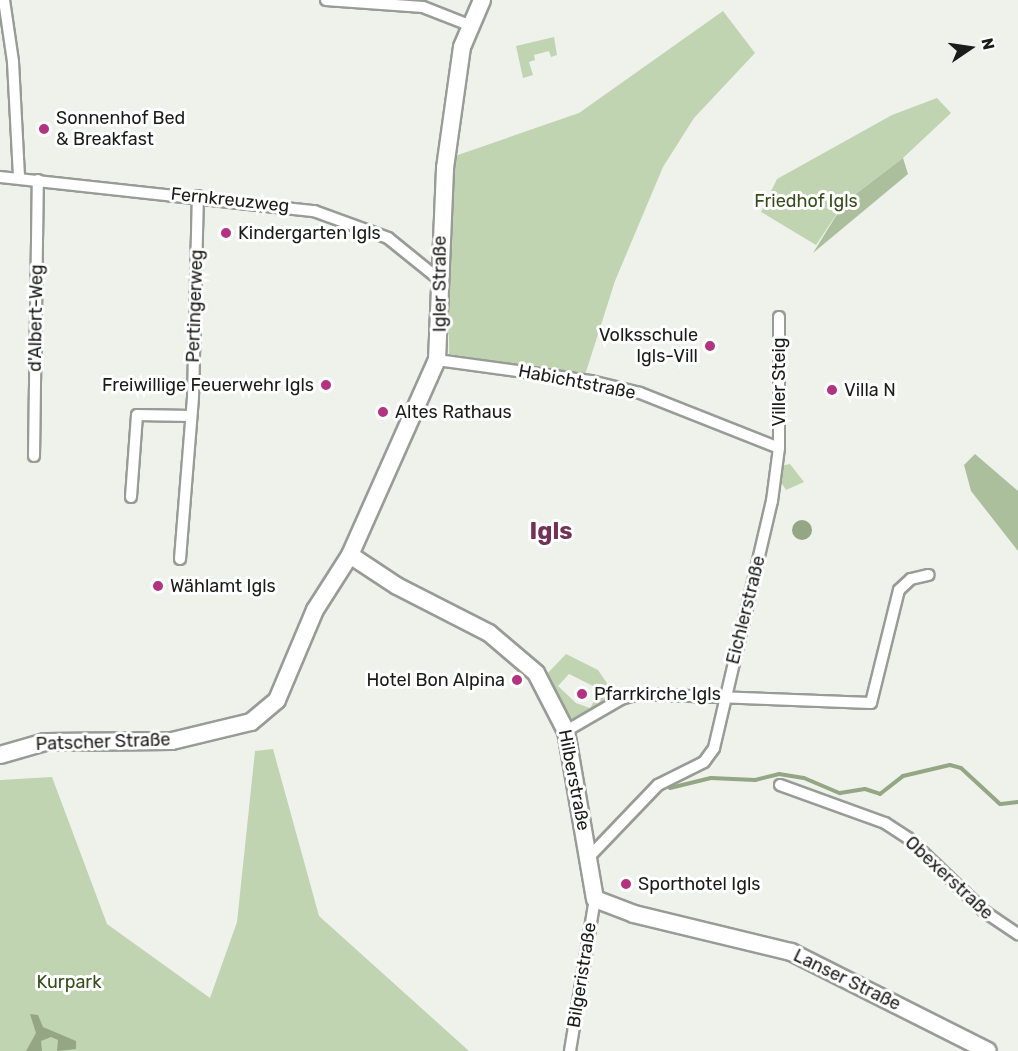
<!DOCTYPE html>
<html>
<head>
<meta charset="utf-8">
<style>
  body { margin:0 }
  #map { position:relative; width:1018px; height:1051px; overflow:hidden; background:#eef2eb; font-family:Rubik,sans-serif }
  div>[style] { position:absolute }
  .green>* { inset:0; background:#c1d4b1 }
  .forest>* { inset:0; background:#acbf9c }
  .water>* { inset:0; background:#94a684 }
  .round { border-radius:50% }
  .stream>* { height:4px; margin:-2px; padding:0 2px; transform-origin:2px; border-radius:2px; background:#94a684 }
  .roads { filter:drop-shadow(2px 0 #989c96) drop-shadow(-2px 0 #989c96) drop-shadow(0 2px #989c96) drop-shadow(0 -2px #989c96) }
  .minor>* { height:10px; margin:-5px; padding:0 5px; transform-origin:5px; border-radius:5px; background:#fff }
  .secondary>* { height:16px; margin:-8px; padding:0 8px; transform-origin:8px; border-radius:8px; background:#fff }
  .dots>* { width:16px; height:16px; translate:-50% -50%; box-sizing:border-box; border:3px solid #fff; border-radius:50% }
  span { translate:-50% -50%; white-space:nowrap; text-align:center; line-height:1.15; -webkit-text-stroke:6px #fff; paint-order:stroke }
  .poi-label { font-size:18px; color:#1a1c19 }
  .left { translate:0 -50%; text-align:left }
  .right { translate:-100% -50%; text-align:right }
  .street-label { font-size:18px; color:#1a1c19 }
  .park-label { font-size:18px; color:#354e1a }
  .district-label { font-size:24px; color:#713255; font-weight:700 }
  .north { position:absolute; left:940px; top:18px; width:60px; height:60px; -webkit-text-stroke:4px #fff; paint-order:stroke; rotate:77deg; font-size:16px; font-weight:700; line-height:24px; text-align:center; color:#1a1c19 }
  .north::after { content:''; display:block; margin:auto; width:21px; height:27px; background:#1a1c19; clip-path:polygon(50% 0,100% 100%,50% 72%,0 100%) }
</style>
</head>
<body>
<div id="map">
  <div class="green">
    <i style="clip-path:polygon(723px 11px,755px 53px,694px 118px,663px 167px,615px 281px,585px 375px,449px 354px,448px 225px,455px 156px,579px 113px)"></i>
    <i style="clip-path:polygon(554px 37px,557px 55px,551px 57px,549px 51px,534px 55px,535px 60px,529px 62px,533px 75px,523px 78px,516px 46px)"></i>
    <i style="clip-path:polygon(937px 98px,951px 113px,903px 158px,844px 203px,816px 245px,761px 212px,777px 179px,892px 115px)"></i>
    <i style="clip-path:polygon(790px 464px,804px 482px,786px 490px,779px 479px,780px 466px)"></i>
    <i style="clip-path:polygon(evenodd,566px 654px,598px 670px,611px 689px,612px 696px,601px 708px,580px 721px,569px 717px,544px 677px,566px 654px,569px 674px,601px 690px,590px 708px,576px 703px,558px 686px,569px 674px)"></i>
    <i style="clip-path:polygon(273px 749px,319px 916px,469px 1051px,0 1051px,0 780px,52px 777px,107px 924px,210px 998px,237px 922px,255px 751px)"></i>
  </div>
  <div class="forest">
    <i style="clip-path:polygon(903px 158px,908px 174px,813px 253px,844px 203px)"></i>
    <i style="clip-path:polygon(975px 454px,1018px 491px,1018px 551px,971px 491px,964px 465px)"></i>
  </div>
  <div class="water">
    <i class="round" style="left:792px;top:520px;width:20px;height:20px"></i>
    <i style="clip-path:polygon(30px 1014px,38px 1015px,43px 1027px,76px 1041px,76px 1049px,57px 1051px,58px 1040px,51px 1037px,41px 1041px,42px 1051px,26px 1051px,36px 1033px)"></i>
  </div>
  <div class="stream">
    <i style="left:670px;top:788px;width:42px;rotate:-13.7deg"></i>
    <i style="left:711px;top:778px;width:44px;rotate:2.6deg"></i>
    <i style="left:755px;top:780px;width:25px;rotate:-14deg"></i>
    <i style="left:779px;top:774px;width:25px;rotate:9deg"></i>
    <i style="left:804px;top:778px;width:39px;rotate:23deg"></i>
    <i style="left:840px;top:793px;width:25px;rotate:-9deg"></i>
    <i style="left:865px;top:789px;width:16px;rotate:18deg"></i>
    <i style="left:880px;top:794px;width:29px;rotate:-38deg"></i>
    <i style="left:903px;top:776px;width:48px;rotate:-13.2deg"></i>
    <i style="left:950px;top:765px;width:11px;rotate:15deg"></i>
    <i style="left:961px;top:768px;width:53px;rotate:42.7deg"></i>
    <i style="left:1001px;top:804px;width:17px;rotate:-7deg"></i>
  </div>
  <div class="roads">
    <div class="minor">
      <i style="left:4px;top:0;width:63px;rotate:81.7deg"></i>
      <i style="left:13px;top:62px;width:116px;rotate:87deg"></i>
      <i style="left:326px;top:0;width:97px;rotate:4.1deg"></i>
      <i style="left:423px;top:7px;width:49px;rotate:21.4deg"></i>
      <i style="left:0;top:177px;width:316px;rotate:6.2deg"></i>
      <i style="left:314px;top:211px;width:79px;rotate:20deg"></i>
      <i style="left:388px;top:238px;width:67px;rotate:38.9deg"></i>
      <i style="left:437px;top:360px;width:155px;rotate:7.8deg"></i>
      <i style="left:591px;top:381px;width:50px;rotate:13.8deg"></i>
      <i style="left:640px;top:393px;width:149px;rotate:21.6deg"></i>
      <i style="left:34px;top:456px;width:276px;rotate:-89.2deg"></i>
      <i style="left:131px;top:497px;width:82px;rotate:-85.8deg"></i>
      <i style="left:137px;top:415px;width:54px;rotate:1.1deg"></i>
      <i style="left:180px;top:559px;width:163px;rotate:-85.4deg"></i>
      <i style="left:193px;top:397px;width:201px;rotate:-88.6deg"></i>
      <i style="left:566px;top:731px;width:64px;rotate:-30.2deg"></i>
      <i style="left:621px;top:699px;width:19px;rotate:-16deg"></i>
      <i style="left:639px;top:694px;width:232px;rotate:2.2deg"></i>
      <i style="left:871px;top:703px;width:116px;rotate:-76.1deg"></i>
      <i style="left:899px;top:590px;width:16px;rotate:-43deg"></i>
      <i style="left:911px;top:579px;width:18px;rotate:-13deg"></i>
      <i style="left:780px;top:785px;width:112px;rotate:19.9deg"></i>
      <i style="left:885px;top:823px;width:27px;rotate:33deg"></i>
      <i style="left:908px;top:838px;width:107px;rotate:43.9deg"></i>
      <i style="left:985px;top:912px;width:40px;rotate:34deg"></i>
      <i style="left:589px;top:857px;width:100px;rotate:-46.2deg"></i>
      <i style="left:658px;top:785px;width:51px;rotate:-26.6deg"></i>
      <i style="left:704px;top:762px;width:17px;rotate:-54deg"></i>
      <i style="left:714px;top:748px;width:254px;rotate:-76.8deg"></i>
      <i style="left:772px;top:501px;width:53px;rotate:-82.5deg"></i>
      <i style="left:779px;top:448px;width:131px;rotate:-90deg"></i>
      <i style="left:570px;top:1051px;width:154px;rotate:-80.7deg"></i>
    </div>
    <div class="secondary">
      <i style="left:350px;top:555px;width:56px;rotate:33.4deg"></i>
      <i style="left:397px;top:586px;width:103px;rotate:27.1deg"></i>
      <i style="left:489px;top:633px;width:62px;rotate:40.4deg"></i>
      <i style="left:536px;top:673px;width:65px;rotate:62.7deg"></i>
      <i style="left:566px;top:731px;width:170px;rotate:80.2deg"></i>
      <i style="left:595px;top:899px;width:42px;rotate:21deg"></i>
      <i style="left:634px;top:914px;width:162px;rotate:13.6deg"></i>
      <i style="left:791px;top:952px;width:220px;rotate:26.7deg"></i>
      <i style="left:0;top:755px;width:47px;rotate:-16.1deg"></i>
      <i style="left:45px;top:742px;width:127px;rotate:-0.5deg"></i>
      <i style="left:172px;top:741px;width:81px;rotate:-13.5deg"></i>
      <i style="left:251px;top:722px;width:34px;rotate:-40deg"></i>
      <i style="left:277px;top:700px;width:98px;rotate:-67.1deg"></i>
      <i style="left:315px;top:610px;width:65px;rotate:-57.5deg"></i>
      <i style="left:350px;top:555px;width:214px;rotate:-66deg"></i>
      <i style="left:437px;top:360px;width:192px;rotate:-87.6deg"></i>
      <i style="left:445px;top:168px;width:122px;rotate:-82deg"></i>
      <i style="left:462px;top:47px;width:51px;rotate:-66.9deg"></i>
    </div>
  </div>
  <div class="dots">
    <i style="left:44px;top:129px;background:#b33380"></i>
    <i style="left:226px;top:233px;background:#b33380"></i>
    <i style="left:710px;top:346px;background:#b33380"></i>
    <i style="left:326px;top:385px;background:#b33380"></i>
    <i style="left:832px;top:390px;background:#b33380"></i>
    <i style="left:383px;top:412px;background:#b33380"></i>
    <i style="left:158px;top:586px;background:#b33380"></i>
    <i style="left:517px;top:680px;background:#b33380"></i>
    <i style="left:582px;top:694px;background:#b33380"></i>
    <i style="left:626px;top:884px;background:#b33380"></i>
  </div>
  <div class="poi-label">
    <span class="left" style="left:56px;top:129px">Sonnenhof Bed<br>&amp; Breakfast</span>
    <span class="left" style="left:238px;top:233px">Kindergarten Igls</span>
    <span class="right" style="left:698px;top:346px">Volksschule<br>Igls-Vill</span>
    <span class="right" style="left:314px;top:385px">Freiwillige Feuerwehr Igls</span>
    <span class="left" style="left:844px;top:390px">Villa N</span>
    <span class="left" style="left:395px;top:412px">Altes Rathaus</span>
    <span class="left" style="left:170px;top:586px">Wählamt Igls</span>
    <span class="right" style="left:505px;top:680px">Hotel Bon Alpina</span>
    <span class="left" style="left:594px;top:694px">Pfarrkirche Igls</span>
    <span class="left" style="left:638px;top:884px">Sporthotel Igls</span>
  </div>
  <div class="street-label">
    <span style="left:230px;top:200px;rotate:6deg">Fernkreuzweg</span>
    <span style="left:440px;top:284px;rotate:-90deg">Igler Straße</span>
    <span style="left:195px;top:306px;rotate:-88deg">Pertingerweg</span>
    <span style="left:36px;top:318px;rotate:-89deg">d'Albert-Weg</span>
    <span style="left:577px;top:382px;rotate:11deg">Habichtstraße</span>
    <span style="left:779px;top:382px;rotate:-90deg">Viller Steig</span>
    <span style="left:746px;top:610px;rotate:-76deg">Eichlerstraße</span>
    <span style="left:103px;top:742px;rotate:-2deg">Patscher Straße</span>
    <span style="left:574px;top:780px;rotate:79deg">Hilberstraße</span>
    <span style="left:949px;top:878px;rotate:43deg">Obexerstraße</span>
    <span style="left:582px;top:975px;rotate:-81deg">Bilgeristraße</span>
    <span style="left:847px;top:980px;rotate:26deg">Lanser Straße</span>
  </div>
  <div class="park-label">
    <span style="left:806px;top:201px">Friedhof Igls</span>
    <span style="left:69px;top:982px">Kurpark</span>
  </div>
  <div class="district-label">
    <span style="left:551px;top:532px">Igls</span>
  </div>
  <div class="north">N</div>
</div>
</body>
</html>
